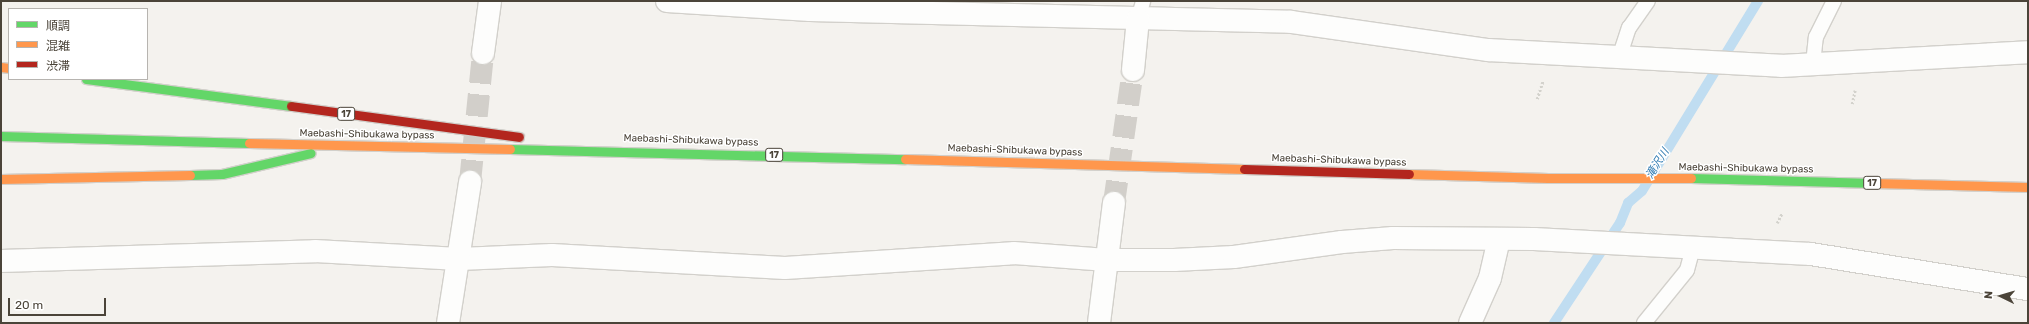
<!DOCTYPE html>
<html>
<head>
<meta charset="utf-8">
<style>
  body { margin:0 }
  #map { position:relative; width:2029px; height:324px; overflow:hidden; background:#f4f2ee; font-family:Rubik,"Noto Sans JP",sans-serif }
  div>[style] { position:absolute }
  .stream>* { height:10px; margin:-5px; padding:0 5px; transform-origin:5px; border-radius:5px; background:#c0ddf1 }
  .street-tunnel>* { height:22px; margin-top:-11px; transform-origin:0; background:repeating-linear-gradient(90deg,#d2cfca 0 22px,transparent 0 33px) }
  .path>* { height:2.5px; margin-top:-1.25px; transform-origin:0; background:repeating-linear-gradient(90deg,#d3d2cc 0 2px,transparent 0 4px) }
  .roads { filter:drop-shadow(1px 0 #d2d0cb) drop-shadow(-1px 0 #d2d0cb) drop-shadow(0 1px #d2d0cb) drop-shadow(0 -1px #d2d0cb) }
  .lane>* { height:14px; margin:-7px; padding:0 7px; transform-origin:7px; border-radius:7px; background:#fdfdfc }
  .street>* { height:22px; margin:-11px; padding:0 11px; transform-origin:11px; border-radius:11px; background:#fdfdfc }
  .fast>* { height:9px; margin:-4.5px; padding:0 4.5px; transform-origin:4.5px; border-radius:4.5px; background:#63d668 }
  .slow>* { height:9px; margin:-4.5px; padding:0 4.5px; transform-origin:4.5px; border-radius:4.5px; background:#ff974d }
  .jam>* { height:9px; margin:-4.5px; padding:0 4.5px; transform-origin:4.5px; border-radius:4.5px; background:#b3261e }
  span { translate:-50% -50%; white-space:nowrap; text-align:center; line-height:1.15; -webkit-text-stroke:3px #fff; paint-order:stroke }
  .shield-label span { padding:1px 3px; background:#fff; border:1px solid; border-radius:3px; -webkit-text-stroke-width:0 }
  .shield-label { font-size:9px; color:#4b4439; font-weight:700 }
  .street-label { font-size:10px; color:#4b4439 }
  .water-label { font-size:11px; color:#2e7ab2; font-style:italic }
  .frame { position:absolute; inset:0; border:2px solid #4b4439; pointer-events:none }
  .legend { position:absolute; left:8px; top:8px; width:140px; height:72px; box-sizing:border-box; background:#fff; border:1px solid #b7b4b0; margin:0; padding:5px 7px; list-style:none; font-size:12px; color:#4b4439 }
  .legend li { display:flex; align-items:center; gap:8px; height:20px }
  .legend b { width:20px; border:1px solid #b7b4b0 }
  .north { position:absolute; left:1981px; top:276px; width:40px; height:40px; -webkit-text-stroke:3px #fff; paint-order:stroke; rotate:275deg; font-size:11px; font-weight:700; line-height:16px; text-align:center; color:#4b4439 }
  .north::after { content:''; display:block; margin:auto; width:14px; height:18px; background:#4b4439; clip-path:polygon(50% 0,100% 100%,50% 72%,0 100%) }
  .scale { position:absolute; left:8px; top:298px; width:98px; height:18px; box-sizing:border-box; border:2px solid #4b4439; border-top:0; padding-left:5px; font-size:12px; line-height:14px; white-space:nowrap; color:#4b4439; -webkit-text-stroke:3px #fff; paint-order:stroke }
</style>
</head>
<body>
<div id="map">
  <div class="stream">
    <i style="left:1554px;top:323px;width:120px;rotate:-56.6deg"></i>
    <i style="left:1620px;top:223px;width:22px;rotate:-68deg"></i>
    <i style="left:1628px;top:203px;width:18px;rotate:-41deg"></i>
    <i style="left:1642px;top:191px;width:223px;rotate:-58.6deg"></i>
  </div>
  <div class="street-tunnel">
    <i style="left:470px;top:182px;width:130px;rotate:-84.2deg"></i>
    <i style="left:1114px;top:203px;width:134px;rotate:-81.9deg"></i>
  </div>
  <div class="path">
    <i style="left:1537px;top:99px;width:19px;rotate:-72deg"></i>
    <i style="left:1852px;top:104px;width:14px;rotate:-78deg"></i>
    <i style="left:1777px;top:223px;width:11px;rotate:-63deg"></i>
  </div>
  <div class="roads">
    <div class="lane">
      <i style="left:1138px;top:19px;width:19px;rotate:-74deg"></i>
      <i style="left:1619px;top:58px;width:32px;rotate:-72deg"></i>
      <i style="left:1629px;top:28px;width:33px;rotate:-55deg"></i>
      <i style="left:1813px;top:64px;width:27px;rotate:-84deg"></i>
      <i style="left:1816px;top:37px;width:40px;rotate:-63.4deg"></i>
      <i style="left:1644px;top:323px;width:68px;rotate:-50.9deg"></i>
      <i style="left:1687px;top:270px;width:24px;rotate:-75deg"></i>
    </div>
    <div class="street">
      <i style="left:667px;top:1px;width:143px;rotate:3.6deg"></i>
      <i style="left:810px;top:10px;width:481px;rotate:1.4deg"></i>
      <i style="left:1291px;top:22px;width:199px;rotate:8.1deg"></i>
      <i style="left:1488px;top:50px;width:293px;rotate:3.1deg"></i>
      <i style="left:1781px;top:66px;width:247px;rotate:-3.2deg"></i>
      <i style="left:483px;top:53px;width:52px;rotate:-82.3deg"></i>
      <i style="left:1133px;top:70px;width:51px;rotate:-84.4deg"></i>
      <i style="left:1px;top:261px;width:314px;rotate:-1.8deg"></i>
      <i style="left:315px;top:251px;width:144px;rotate:3.2deg"></i>
      <i style="left:459px;top:259px;width:93px;rotate:-2.5deg"></i>
      <i style="left:552px;top:255px;width:233px;rotate:3.2deg"></i>
      <i style="left:785px;top:268px;width:229px;rotate:-3.7deg"></i>
      <i style="left:1014px;top:253px;width:93px;rotate:4.3deg"></i>
      <i style="left:1107px;top:260px;width:67px"></i>
      <i style="left:1174px;top:260px;width:60px;rotate:-2.9deg"></i>
      <i style="left:1234px;top:257px;width:109px;rotate:-7.9deg"></i>
      <i style="left:1342px;top:242px;width:51px;rotate:-4.5deg"></i>
      <i style="left:1393px;top:238px;width:141px;rotate:0.4deg"></i>
      <i style="left:1534px;top:239px;width:277px;rotate:3.1deg"></i>
      <i style="left:1811px;top:254px;width:220px;rotate:9.2deg"></i>
      <i style="left:448px;top:323px;width:143px;rotate:-81.1deg"></i>
      <i style="left:1099px;top:323px;width:121px;rotate:-82.9deg"></i>
      <i style="left:1470px;top:323px;width:49px;rotate:-66deg"></i>
      <i style="left:1490px;top:278px;width:39px;rotate:-77deg"></i>
    </div>
    <div class="fast">
      <i style="left:86px;top:79px;width:207px;rotate:7.5deg"></i>
      <i style="left:1px;top:136px;width:248px;rotate:1.6deg"></i>
      <i style="left:510px;top:149px;width:395px;rotate:1.5deg"></i>
      <i style="left:190px;top:175px;width:32px;rotate:-2deg"></i>
      <i style="left:222px;top:174px;width:91px;rotate:-13.3deg"></i>
      <i style="left:1691px;top:178px;width:183px;rotate:1.6deg"></i>
    </div>
    <div class="slow">
      <i style="left:1px;top:67px;width:8px;rotate:7deg"></i>
      <i style="left:249px;top:143px;width:261px;rotate:1.3deg"></i>
      <i style="left:905px;top:159px;width:339px;rotate:1.7deg"></i>
      <i style="left:1409px;top:174px;width:139px;rotate:1.6deg"></i>
      <i style="left:1548px;top:178px;width:143px"></i>
      <i style="left:1px;top:179px;width:189px;rotate:-1.2deg"></i>
      <i style="left:1874px;top:183px;width:154px;rotate:1.5deg"></i>
    </div>
    <div class="jam">
      <i style="left:291px;top:106px;width:230px;rotate:7.7deg"></i>
      <i style="left:1244px;top:169px;width:165px;rotate:1.7deg"></i>
    </div>
  </div>
  <div class="shield-label">
    <span style="left:346px;top:114px">17</span>
    <span style="left:774px;top:155px">17</span>
    <span style="left:1872px;top:183px">17</span>
  </div>
  <div class="street-label">
    <span style="left:367px;top:135px;rotate:1deg">Maebashi-Shibukawa bypass</span>
    <span style="left:691px;top:141px;rotate:2deg">Maebashi-Shibukawa bypass</span>
    <span style="left:1015px;top:151px;rotate:2deg">Maebashi-Shibukawa bypass</span>
    <span style="left:1339px;top:161px;rotate:2deg">Maebashi-Shibukawa bypass</span>
    <span style="left:1746px;top:169px;rotate:1deg">Maebashi-Shibukawa bypass</span>
  </div>
  <div class="water-label">
    <span style="left:1658px;top:164px;rotate:-58deg">滝沢川</span>
  </div>
  <div class="frame"></div>
  <ul class="legend">
  <li><b style="height:5px;background:#63d668"></b>順調</li>
  <li><b style="height:5px;background:#ff974d"></b>混雑</li>
  <li><b style="height:5px;background:#b3261e"></b>渋滞</li>
  </ul>
  <div class="north">N</div>
  <div class="scale">20 m</div>
</div>
</body>
</html>
